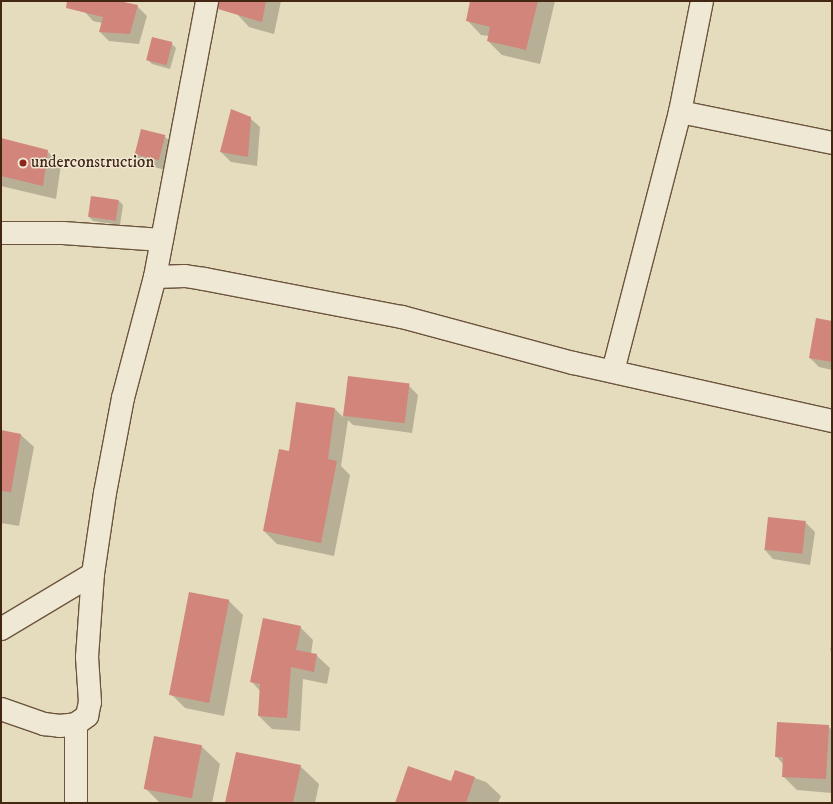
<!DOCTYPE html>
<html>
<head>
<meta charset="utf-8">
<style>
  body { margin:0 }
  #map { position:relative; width:833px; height:804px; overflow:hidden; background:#e5dcbd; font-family:"IM FELL DW Pica",serif }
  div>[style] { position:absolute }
  .shadow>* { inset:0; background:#0003 }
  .building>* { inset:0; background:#d1857b; transform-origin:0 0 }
  .roads { filter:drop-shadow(1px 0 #6c543d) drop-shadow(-1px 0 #6c543d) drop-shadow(0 1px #6c543d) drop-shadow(0 -1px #6c543d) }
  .minor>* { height:22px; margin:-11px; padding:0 11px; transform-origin:11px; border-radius:11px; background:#eee8d4 }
  .dots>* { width:11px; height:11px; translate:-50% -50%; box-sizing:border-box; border:2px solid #eee8d4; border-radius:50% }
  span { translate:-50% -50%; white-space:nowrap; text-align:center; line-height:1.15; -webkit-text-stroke:3px #eee8d4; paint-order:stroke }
  .poi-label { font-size:17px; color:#442712 }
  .left { translate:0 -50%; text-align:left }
  .frame { position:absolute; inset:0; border:2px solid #442712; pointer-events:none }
</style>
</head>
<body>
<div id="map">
  <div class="shadow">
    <i style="clip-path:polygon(85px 1px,115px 1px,137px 6px,147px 16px,139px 44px,109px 41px,100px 32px,102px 23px,93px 21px,84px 11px)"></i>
    <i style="clip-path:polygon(240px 1px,281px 1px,274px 34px,249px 27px,237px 14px)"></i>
    <i style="clip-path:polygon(472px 1px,555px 1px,540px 64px,502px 55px,488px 41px,489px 36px,481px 35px,467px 20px)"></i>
    <i style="clip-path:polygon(171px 43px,176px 48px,170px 69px,152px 64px,147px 59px)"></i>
    <i style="clip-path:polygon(250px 118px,260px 127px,257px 166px,231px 162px,221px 152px)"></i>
    <i style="clip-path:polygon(164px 136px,174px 145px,165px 170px,143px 164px,134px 154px)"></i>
    <i style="clip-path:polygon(1px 139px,47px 151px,61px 165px,56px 199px,1px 186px)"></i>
    <i style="clip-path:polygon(119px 201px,123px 205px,120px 225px,93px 221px,89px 217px)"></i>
    <i style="clip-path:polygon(832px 322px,832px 370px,819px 367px,810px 358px)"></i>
    <i style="clip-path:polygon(349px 377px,408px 385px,418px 395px,412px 433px,353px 425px,348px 420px,341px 466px,350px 475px,334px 556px,277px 544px,264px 531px,290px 452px,335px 409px,343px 417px)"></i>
    <i style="clip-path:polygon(1px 431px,21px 435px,34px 447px,19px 526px,1px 523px)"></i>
    <i style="clip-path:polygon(805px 522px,815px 532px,810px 565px,773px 559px,764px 549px)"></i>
    <i style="clip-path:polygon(190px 593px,229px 601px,243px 615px,224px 716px,185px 708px,171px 694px)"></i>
    <i style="clip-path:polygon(300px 627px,313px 640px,311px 654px,316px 655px,330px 668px,327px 684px,303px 679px,300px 731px,272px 729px,259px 716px,260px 691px,251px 681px)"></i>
    <i style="clip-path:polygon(832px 643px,832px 652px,830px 650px)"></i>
    <i style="clip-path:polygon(828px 726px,832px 730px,832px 793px,797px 790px,783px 776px,783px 764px,776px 756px)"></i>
    <i style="clip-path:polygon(201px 746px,220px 764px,212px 803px,160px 803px,145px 788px)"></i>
    <i style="clip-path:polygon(300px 766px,319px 784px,315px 803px,226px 803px)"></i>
    <i style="clip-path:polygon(455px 771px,486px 782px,501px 796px,498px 803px,396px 803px,452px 782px)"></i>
  </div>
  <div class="building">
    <i style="clip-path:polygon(67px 1px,119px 1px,138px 5px,130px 34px,99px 32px,103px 17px,66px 8px)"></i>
    <i style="clip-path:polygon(219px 1px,266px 1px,262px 22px,218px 9px)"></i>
    <i style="clip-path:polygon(470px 1px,538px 1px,526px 50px,487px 41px,490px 27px,466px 21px)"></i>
    <i style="left:152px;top:37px;width:21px;height:24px;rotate:14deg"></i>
    <i style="clip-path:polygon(231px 109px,251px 117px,248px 157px,220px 152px)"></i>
    <i style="left:141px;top:129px;width:25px;height:26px;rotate:14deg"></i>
    <i style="clip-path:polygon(1px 138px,48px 150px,43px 186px,1px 176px)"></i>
    <i style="left:91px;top:196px;width:28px;height:21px;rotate:8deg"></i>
    <i style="clip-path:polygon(816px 318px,832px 321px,832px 362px,809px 358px)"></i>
    <i style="left:348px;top:376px;width:62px;height:40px;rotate:7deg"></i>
    <i style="clip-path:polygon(296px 402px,335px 408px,328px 459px,337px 461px,321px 543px,263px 531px,279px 449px,289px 451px)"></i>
    <i style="clip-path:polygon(1px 430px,21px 434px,11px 492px,1px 491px)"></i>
    <i style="left:768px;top:517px;width:38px;height:33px;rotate:6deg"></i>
    <i style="left:189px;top:592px;width:41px;height:105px;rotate:11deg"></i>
    <i style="clip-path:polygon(263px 618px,301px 626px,296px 650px,317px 654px,314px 672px,291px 667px,287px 718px,258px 716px,260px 684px,250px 682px)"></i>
    <i style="clip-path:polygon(777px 722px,829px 725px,826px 779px,782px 777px,783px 757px,775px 757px)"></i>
    <i style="left:154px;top:736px;width:49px;height:54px;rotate:11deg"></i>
    <i style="clip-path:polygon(236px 752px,301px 765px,293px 803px,225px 803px)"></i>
    <i style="clip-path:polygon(408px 766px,451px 781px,455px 770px,475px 777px,466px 803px,395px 803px)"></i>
  </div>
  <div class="roads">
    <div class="minor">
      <i style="left:680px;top:112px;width:155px;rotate:11.5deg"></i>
      <i style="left:1px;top:233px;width:62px"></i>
      <i style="left:63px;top:233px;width:99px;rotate:4deg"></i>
      <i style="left:155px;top:277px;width:30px;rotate:-2deg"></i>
      <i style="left:185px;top:276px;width:19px;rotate:9deg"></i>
      <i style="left:204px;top:279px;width:202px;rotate:10.9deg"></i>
      <i style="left:402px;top:317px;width:177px;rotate:15.1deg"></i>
      <i style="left:573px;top:363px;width:265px;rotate:12.6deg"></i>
      <i style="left:613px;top:371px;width:268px;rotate:-75.5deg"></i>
      <i style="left:680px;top:112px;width:113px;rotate:-78.8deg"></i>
      <i style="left:1px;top:629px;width:107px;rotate:-30.9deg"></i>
      <i style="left:1px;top:709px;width:46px;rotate:19.2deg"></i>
      <i style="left:44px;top:724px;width:16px;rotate:7deg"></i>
      <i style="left:60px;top:726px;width:16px;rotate:-7deg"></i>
      <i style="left:76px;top:724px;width:14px;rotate:-36deg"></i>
      <i style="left:87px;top:716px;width:14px;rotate:-78deg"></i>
      <i style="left:90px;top:702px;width:45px;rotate:-93.8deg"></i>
      <i style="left:87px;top:657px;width:83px;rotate:-85.9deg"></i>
      <i style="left:93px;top:574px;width:82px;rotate:-81.6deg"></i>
      <i style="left:105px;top:493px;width:97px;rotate:-79.3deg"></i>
      <i style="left:123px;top:398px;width:125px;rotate:-75.2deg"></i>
      <i style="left:155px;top:277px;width:281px;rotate:-79.3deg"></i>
      <i style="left:76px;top:724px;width:79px;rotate:90deg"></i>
    </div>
  </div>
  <div class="dots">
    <i style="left:23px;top:163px;background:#8f2418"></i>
  </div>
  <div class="poi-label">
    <span class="left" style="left:31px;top:163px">underconstruction</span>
  </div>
  <div class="frame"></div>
</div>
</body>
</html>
